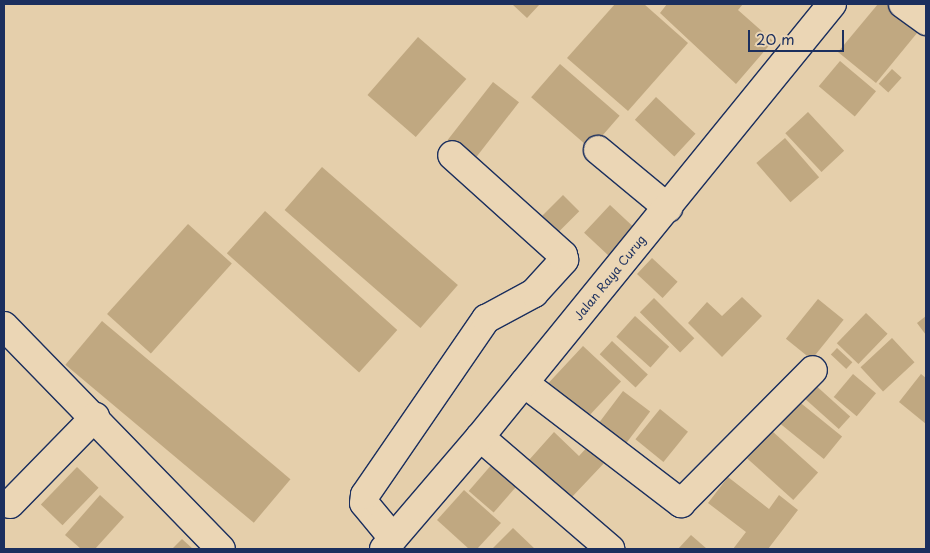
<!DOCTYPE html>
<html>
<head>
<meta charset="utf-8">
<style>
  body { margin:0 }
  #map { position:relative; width:930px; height:553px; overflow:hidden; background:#e5cfab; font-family:"Playpen Sans",sans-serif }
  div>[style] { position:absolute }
  .building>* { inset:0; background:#c0a881; transform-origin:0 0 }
  .roads { filter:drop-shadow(1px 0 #1b2f5e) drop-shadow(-1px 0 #1b2f5e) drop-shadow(0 1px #1b2f5e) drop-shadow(0 -1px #1b2f5e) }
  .street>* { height:28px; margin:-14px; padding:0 14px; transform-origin:14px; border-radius:14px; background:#ebd6b5 }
  .secondary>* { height:28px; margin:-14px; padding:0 14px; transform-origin:14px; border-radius:14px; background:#ebd6b5 }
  span { translate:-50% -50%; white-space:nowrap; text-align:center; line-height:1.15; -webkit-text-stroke:4px #ebd6b5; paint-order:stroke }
  .street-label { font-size:12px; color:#1b2f5e }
  .frame { position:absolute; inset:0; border:5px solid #1b2f5e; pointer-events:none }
  .scale { position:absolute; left:748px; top:30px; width:96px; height:22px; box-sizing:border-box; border:2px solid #1b2f5e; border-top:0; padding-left:6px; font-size:15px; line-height:18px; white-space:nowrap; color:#1b2f5e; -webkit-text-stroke:4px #ebd6b5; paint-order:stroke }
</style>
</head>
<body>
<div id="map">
  <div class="building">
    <i style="clip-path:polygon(512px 4px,540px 4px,527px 18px)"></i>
    <i style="clip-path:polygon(615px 4px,644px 4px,688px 43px,628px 111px,567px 58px)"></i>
    <i style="clip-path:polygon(667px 4px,743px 4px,738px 10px,773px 41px,736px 84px,660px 13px)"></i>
    <i style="clip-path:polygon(878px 4px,893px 4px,922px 27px,876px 83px,838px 52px)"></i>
    <i style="left:418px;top:37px;width:64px;height:77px;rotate:41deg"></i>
    <i style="left:840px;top:61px;width:47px;height:33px;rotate:40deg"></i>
    <i style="left:560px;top:64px;width:79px;height:44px;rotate:41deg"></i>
    <i style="left:892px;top:69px;width:13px;height:20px;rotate:42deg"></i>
    <i style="left:493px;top:82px;width:33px;height:74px;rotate:38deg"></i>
    <i style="left:656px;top:97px;width:54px;height:31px;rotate:43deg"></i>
    <i style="left:808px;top:112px;width:53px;height:31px;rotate:47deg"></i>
    <i style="left:785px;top:138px;width:52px;height:38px;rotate:49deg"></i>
    <i style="left:322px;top:167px;width:180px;height:57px;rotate:41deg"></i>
    <i style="left:563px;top:195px;width:23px;height:35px;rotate:45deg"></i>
    <i style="left:610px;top:205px;width:33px;height:38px;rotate:43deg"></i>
    <i style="left:265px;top:211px;width:178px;height:57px;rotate:42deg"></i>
    <i style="left:188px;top:224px;width:59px;height:121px;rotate:42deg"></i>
    <i style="left:652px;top:258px;width:35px;height:22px;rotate:43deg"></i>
    <i style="clip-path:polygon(742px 297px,762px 316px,722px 357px,688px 323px,707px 302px,722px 316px)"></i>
    <i style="left:654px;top:298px;width:57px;height:20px;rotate:45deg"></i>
    <i style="left:818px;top:299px;width:33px;height:51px;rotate:39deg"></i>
    <i style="left:866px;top:313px;width:30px;height:42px;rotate:44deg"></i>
    <i style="left:635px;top:316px;width:46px;height:28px;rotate:42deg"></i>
    <i style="clip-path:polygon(926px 316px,926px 335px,917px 323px)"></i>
    <i style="left:102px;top:321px;width:246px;height:57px;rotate:40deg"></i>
    <i style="left:892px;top:338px;width:33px;height:43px;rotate:47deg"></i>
    <i style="left:612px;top:341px;width:49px;height:18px;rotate:43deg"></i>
    <i style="left:583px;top:346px;width:52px;height:54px;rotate:43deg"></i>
    <i style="left:837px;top:348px;width:21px;height:9px;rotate:43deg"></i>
    <i style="left:853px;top:374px;width:30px;height:30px;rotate:40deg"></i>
    <i style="clip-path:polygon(921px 374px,926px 378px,926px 424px,899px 402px)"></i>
    <i style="left:813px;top:383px;width:50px;height:17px;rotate:42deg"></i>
    <i style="left:623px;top:391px;width:34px;height:48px;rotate:37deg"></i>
    <i style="left:797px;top:400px;width:58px;height:29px;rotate:39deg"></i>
    <i style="left:660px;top:409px;width:36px;height:39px;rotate:39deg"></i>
    <i style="left:772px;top:431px;width:62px;height:37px;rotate:42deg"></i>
    <i style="clip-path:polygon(554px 432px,579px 456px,590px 444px,607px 460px,571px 498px,529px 460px)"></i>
    <i style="left:493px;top:463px;width:33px;height:37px;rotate:41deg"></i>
    <i style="left:77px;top:467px;width:30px;height:52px;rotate:44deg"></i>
    <i style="clip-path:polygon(728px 477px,769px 509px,779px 495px,798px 510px,768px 549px,733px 549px,746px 532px,708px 503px)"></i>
    <i style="clip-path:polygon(464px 490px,501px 523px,477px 549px,469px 549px,437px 520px)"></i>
    <i style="clip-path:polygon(100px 495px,124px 517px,95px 549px,81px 549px,65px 535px)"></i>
    <i style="clip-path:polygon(513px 528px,535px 549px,492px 549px)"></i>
    <i style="clip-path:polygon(691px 535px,707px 549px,678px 549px)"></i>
    <i style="clip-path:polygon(182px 539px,193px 549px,172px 549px)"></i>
  </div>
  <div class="roads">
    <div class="street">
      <i style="left:903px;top:4px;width:29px;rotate:36deg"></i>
      <i style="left:598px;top:150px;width:91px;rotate:39.6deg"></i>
      <i style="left:4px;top:326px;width:311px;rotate:45.8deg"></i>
      <i style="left:524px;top:383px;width:198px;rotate:37.4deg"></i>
      <i style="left:681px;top:503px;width:187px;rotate:-45.2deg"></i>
      <i style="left:480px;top:437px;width:172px;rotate:40.7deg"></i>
      <i style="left:10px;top:504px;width:122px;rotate:-45.7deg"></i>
      <i style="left:393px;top:538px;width:45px;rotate:-129.6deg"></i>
      <i style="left:364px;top:503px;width:8px;rotate:-83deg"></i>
      <i style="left:365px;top:495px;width:214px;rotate:-55.5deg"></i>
      <i style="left:486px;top:319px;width:55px;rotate:-28.4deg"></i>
      <i style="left:534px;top:293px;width:45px;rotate:-47.7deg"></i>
      <i style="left:564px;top:260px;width:5px;rotate:-101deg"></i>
      <i style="left:563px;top:255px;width:149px;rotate:-138deg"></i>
    </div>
    <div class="secondary">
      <i style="left:384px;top:549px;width:148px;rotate:-49.4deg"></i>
      <i style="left:480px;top:437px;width:558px;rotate:-50.89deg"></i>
    </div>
  </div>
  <div class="street-label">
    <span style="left:610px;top:278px;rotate:-51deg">Jalan Raya Curug</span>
  </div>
  <div class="frame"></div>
  <div class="scale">20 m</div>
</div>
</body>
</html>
